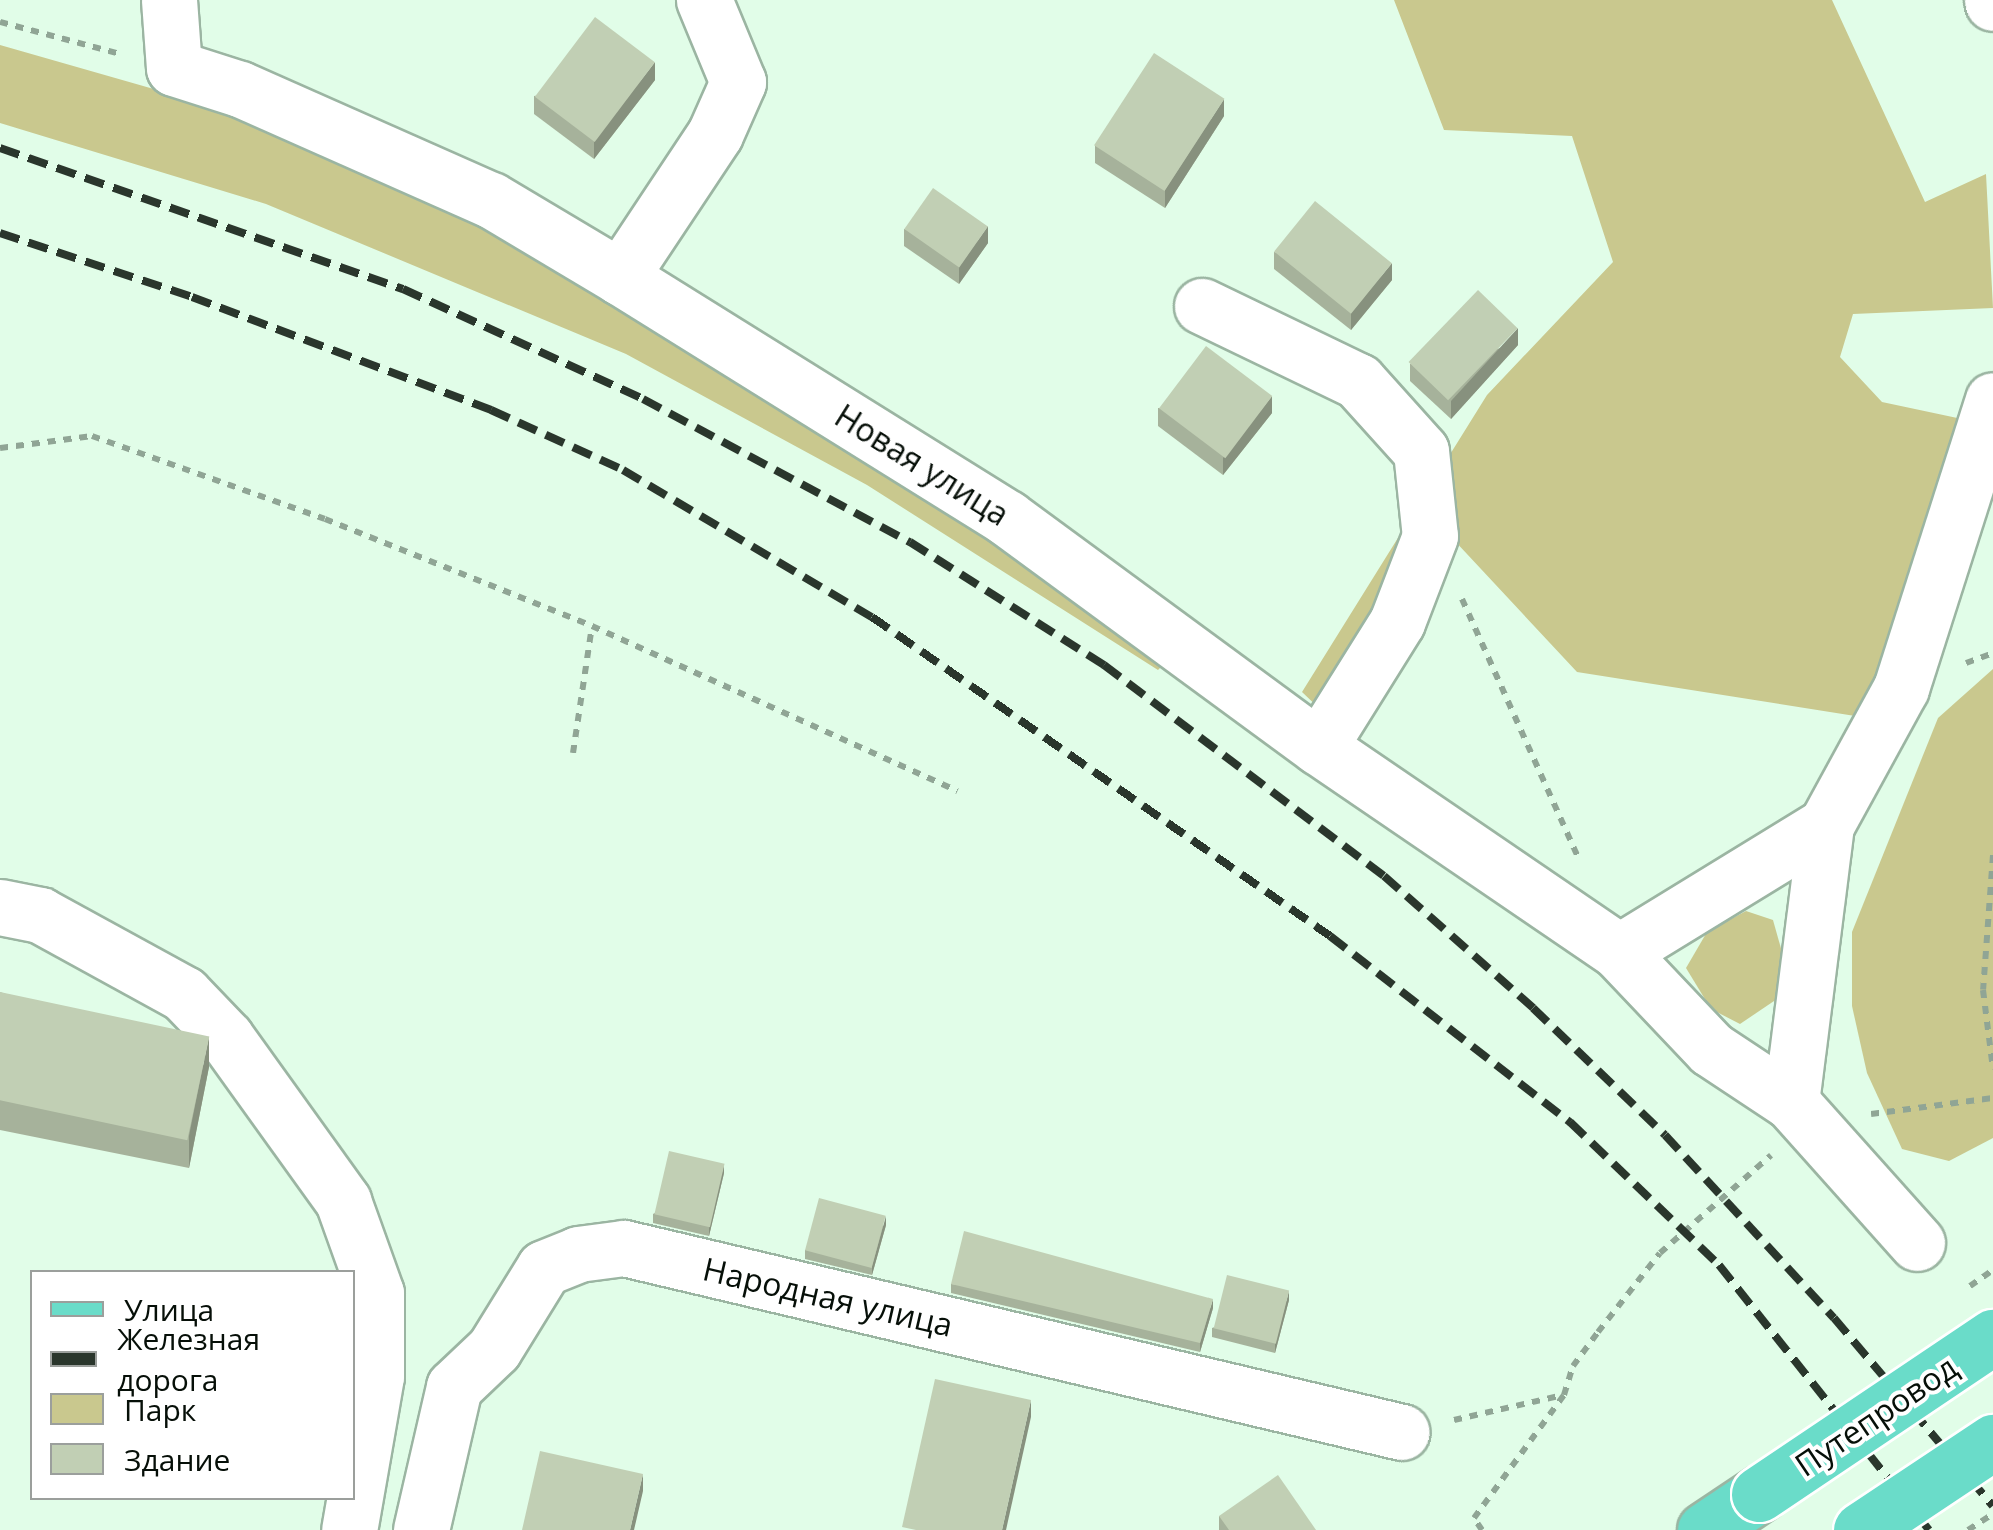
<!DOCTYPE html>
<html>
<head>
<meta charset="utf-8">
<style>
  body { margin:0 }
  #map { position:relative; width:1993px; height:1530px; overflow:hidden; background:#e1fde8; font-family:"Open Sans",sans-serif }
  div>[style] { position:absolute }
  .green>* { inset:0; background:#c9c88e }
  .path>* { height:6px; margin-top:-3px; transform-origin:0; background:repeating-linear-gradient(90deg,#90a595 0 8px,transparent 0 16px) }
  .roads { filter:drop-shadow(2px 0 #9bb5a2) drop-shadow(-2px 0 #9bb5a2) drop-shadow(0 2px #9bb5a2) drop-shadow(0 -2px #9bb5a2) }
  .minor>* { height:55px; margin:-27.5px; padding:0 27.5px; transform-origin:27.5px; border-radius:27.5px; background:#fff }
  .major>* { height:55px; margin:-27.5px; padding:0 27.5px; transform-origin:27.5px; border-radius:27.5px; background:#6adcc9 }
  .rail>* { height:8px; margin-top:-4px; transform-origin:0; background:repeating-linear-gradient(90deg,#2a362c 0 20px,transparent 0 30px) }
  .path-bridge>* { height:6px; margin-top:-3px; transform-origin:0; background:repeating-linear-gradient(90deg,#90a595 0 8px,transparent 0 16px) }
  .bridges { filter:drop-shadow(2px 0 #fff) drop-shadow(-2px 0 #fff) drop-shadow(0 2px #fff) drop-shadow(0 -2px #fff) }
  .major-bridge>* { height:55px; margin:-27.5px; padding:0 27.5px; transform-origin:27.5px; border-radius:27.5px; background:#6adcc9 }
  .wall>* { inset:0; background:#a6b29b }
  .shaded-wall>* { inset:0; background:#87917e }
  .building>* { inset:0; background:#c1cfb4; transform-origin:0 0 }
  span { translate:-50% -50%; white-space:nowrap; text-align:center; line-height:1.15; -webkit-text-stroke:8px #fff; paint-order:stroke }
  .street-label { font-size:32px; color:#060f08 }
  .legend { position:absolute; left:30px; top:1270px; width:325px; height:230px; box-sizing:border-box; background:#fff; border:2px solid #9b9f9c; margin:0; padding:12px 18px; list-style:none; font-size:30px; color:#060f08 }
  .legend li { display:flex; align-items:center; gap:20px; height:50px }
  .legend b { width:50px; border:2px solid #9b9f9c }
</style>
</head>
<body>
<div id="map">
  <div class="green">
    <i style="clip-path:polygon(1394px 0,1832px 0,1925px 202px,1986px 174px,1993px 308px,1853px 314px,1840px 357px,1882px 402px,1962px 419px,1874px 719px,1577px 672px,1453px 539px,1345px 733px,1302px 692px,1487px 395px,1613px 262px,1572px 136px,1444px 130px)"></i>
    <i style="clip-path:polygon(0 45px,227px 110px,395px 181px,609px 292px,909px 473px,1162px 666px,1158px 670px,867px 485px,626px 354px,266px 204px,0 123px)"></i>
    <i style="clip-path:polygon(1993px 669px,1993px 1138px,1949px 1161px,1902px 1149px,1867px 1073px,1852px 1006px,1852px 932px,1938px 718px)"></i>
    <i style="clip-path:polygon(1746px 911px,1773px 920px,1782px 952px,1777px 999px,1740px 1024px,1711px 1009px,1686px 968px,1707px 932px)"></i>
  </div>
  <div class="path">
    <i style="left:0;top:22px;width:124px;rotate:14.9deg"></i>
    <i style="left:0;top:448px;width:93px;rotate:-7.4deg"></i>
    <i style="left:92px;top:436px;width:247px;rotate:19.6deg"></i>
    <i style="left:325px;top:519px;width:288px;rotate:21.8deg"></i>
    <i style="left:592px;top:626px;width:401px;rotate:24.3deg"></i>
    <i style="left:1462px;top:599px;width:283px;rotate:65.8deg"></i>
    <i style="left:1966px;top:663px;width:29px;rotate:-20deg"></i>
    <i style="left:573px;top:753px;width:128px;rotate:-81.5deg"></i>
    <i style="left:1993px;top:855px;width:135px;rotate:94.2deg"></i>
    <i style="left:1983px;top:990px;width:80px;rotate:82.8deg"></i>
    <i style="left:1871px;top:1114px;width:123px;rotate:-7.5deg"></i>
    <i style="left:1454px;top:1420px;width:112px;rotate:-12.9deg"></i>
    <i style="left:1482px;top:1530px;width:14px;rotate:-124deg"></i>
    <i style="left:1474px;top:1518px;width:152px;rotate:-53.8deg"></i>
    <i style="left:1564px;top:1395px;width:30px;rotate:-73deg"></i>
    <i style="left:1573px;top:1366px;width:42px;rotate:-53.7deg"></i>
    <i style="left:1598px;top:1332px;width:100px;rotate:-51.9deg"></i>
    <i style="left:1660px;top:1253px;width:148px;rotate:-41.4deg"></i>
  </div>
  <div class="roads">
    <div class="minor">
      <i style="left:169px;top:0;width:68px;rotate:85.8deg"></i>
      <i style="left:174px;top:68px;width:69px;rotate:17.7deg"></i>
      <i style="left:240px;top:89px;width:274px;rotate:23.9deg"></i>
      <i style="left:491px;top:200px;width:150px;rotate:30.8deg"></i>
      <i style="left:620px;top:277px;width:456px;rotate:31.9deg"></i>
      <i style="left:1007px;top:518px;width:387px;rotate:36.3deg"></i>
      <i style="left:1319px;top:747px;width:363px;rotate:34.3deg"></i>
      <i style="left:1619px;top:952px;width:134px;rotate:46.5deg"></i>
      <i style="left:1711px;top:1049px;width:96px;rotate:33.5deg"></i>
      <i style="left:1791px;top:1102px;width:189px;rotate:48.2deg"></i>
      <i style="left:1992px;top:0;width:3px;rotate:72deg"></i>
      <i style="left:620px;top:277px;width:172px;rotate:-56.4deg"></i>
      <i style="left:715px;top:134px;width:57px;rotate:-66.1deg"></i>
      <i style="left:738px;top:82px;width:89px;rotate:-112.5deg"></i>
      <i style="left:1202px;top:306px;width:173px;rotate:25.7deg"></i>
      <i style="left:1358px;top:381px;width:94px;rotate:48deg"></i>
      <i style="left:1421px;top:451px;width:85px;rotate:84deg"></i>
      <i style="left:1430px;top:536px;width:92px;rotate:111deg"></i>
      <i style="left:1397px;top:622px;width:147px;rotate:122deg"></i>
      <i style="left:0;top:907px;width:41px;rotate:11.3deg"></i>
      <i style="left:40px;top:915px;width:164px;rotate:28.7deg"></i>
      <i style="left:184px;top:994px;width:61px;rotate:46.3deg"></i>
      <i style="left:226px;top:1038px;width:201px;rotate:54.3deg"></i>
      <i style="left:343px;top:1201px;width:98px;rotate:70.3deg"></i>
      <i style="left:376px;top:1293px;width:83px;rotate:90deg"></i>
      <i style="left:376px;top:1376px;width:156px;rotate:99.9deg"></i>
      <i style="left:1619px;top:952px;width:243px;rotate:-31.5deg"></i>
      <i style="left:1791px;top:1102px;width:279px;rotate:-82.8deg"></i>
      <i style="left:1826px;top:825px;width:156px;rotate:-61.3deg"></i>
      <i style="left:1901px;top:688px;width:302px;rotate:-72.3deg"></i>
      <i style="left:421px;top:1530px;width:147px;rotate:-77deg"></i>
      <i style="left:454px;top:1387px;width:55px;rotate:-43.5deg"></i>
      <i style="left:494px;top:1349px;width:95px;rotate:-58.3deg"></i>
      <i style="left:544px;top:1268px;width:37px;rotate:-22deg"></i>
      <i style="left:578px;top:1254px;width:46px;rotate:-7.4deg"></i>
      <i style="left:624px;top:1248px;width:799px;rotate:13.31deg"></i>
    </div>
    <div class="major">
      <i style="left:1705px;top:1530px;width:65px;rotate:-33.7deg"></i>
    </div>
  </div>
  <div class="rail">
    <i style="left:0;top:148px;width:427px;rotate:19.3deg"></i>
    <i style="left:403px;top:289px;width:264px;rotate:24.6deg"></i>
    <i style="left:643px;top:399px;width:303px;rotate:28.2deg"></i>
    <i style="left:910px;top:542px;width:230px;rotate:32.4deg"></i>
    <i style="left:1104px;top:665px;width:351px;rotate:37deg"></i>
    <i style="left:1384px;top:876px;width:199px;rotate:41.5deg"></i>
    <i style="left:1533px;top:1008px;width:183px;rotate:43.9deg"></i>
    <i style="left:1665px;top:1135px;width:249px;rotate:47.3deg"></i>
    <i style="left:1834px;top:1318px;width:246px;rotate:49.8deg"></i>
    <i style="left:0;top:233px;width:202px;rotate:18.4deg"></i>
    <i style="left:192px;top:297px;width:320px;rotate:20.7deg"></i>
    <i style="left:491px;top:410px;width:145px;rotate:24.4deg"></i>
    <i style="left:623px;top:470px;width:289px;rotate:30.6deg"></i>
    <i style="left:872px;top:617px;width:558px;rotate:34.86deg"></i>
    <i style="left:1330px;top:936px;width:304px;rotate:37.8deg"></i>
    <i style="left:1570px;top:1122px;width:207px;rotate:43.8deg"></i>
    <i style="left:1719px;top:1265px;width:338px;rotate:51.6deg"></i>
  </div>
  <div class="path-bridge">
    <i style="left:1970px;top:1286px;width:28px;rotate:-35deg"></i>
    <i style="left:1968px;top:1530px;width:30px;rotate:-33deg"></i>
  </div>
  <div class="bridges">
    <div class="major-bridge">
      <i style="left:1759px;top:1494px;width:282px;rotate:-33.9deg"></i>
      <i style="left:1861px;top:1530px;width:159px;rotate:-33.7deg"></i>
    </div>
  </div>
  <div class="wall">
    <i style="clip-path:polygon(655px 80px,594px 159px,534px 114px,534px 96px)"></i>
    <i style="clip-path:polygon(1224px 116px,1165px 208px,1095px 163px,1095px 146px)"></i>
    <i style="clip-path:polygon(904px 229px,988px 243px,959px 284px,904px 246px)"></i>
    <i style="clip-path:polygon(1274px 252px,1392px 280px,1351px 330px,1274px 269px)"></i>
    <i style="clip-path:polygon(1518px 345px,1451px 419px,1410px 381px,1410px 364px)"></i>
    <i style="clip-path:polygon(1158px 408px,1272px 413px,1223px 475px,1158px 426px)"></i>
    <i style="clip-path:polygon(0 992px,209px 1067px,189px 1168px,0 1130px)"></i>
    <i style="clip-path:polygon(724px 1173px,709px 1236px,653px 1223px,653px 1214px)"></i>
    <i style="clip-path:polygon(886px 1225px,872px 1275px,805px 1259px,805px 1250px)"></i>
    <i style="clip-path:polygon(951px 1284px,1213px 1308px,1200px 1352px,951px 1293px)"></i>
    <i style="clip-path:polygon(1289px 1300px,1275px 1353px,1212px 1337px,1212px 1328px)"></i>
    <i style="clip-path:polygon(1219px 1516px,1316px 1530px,1219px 1530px)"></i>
  </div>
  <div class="shaded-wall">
    <i style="clip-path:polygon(655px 62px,655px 80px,594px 159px,594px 141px)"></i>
    <i style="clip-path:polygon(1224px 99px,1224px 116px,1165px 208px,1165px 190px)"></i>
    <i style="clip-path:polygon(988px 226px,988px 243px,959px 284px,959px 267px)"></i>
    <i style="clip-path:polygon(1392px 263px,1392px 280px,1351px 330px,1351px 313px)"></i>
    <i style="clip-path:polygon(1518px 328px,1518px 345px,1451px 419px,1451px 401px)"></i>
    <i style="clip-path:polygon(1272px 396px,1272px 413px,1223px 475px,1223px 458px)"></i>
    <i style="clip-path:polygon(209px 1036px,209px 1067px,189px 1168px,189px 1136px)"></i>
    <i style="clip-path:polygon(724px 1164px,724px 1173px,709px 1236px,709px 1227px)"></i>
    <i style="clip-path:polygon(886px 1216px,886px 1225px,872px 1275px,872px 1266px)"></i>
    <i style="clip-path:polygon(1289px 1291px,1289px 1300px,1275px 1353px,1275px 1344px)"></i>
    <i style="clip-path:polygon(1213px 1299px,1213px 1308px,1200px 1352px,1200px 1343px)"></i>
    <i style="clip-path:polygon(1031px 1400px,1031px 1417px,1006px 1530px,1002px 1530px)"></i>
    <i style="clip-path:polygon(643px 1474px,643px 1491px,634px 1530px,630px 1530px)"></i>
  </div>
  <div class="building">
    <i style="left:595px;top:17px;width:75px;height:100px;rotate:37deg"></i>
    <i style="left:1154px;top:53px;width:84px;height:110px;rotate:33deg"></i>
    <i style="left:933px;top:188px;width:67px;height:50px;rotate:35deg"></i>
    <i style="left:1315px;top:201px;width:99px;height:65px;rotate:39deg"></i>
    <i style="left:1478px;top:290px;width:55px;height:100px;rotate:44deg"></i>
    <i style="left:1206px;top:346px;width:83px;height:78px;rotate:37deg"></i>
    <i style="left:0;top:992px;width:214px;height:106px;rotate:12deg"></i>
    <i style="left:669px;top:1151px;width:57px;height:65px;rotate:13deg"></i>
    <i style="left:819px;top:1198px;width:69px;height:54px;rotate:15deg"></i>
    <i style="clip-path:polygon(964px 1231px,1213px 1299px,1200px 1343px,951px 1284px)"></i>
    <i style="left:1227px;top:1275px;width:64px;height:55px;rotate:14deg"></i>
    <i style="clip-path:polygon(935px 1379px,1031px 1400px,1002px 1530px,916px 1530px,902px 1527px)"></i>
    <i style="clip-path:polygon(540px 1451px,643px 1474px,630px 1530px,522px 1530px)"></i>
    <i style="clip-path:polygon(1278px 1475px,1316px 1530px,1229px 1530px,1219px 1516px)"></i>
  </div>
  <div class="street-label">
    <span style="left:922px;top:465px;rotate:32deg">Новая улица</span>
    <span style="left:828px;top:1297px;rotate:13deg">Народная улица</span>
    <span style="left:1876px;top:1416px;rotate:-34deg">Путепровод</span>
  </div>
  <ul class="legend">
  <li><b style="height:12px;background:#6adcc9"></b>Улица</li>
  <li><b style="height:12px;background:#2a362c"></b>Железная дорога</li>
  <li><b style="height:28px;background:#c9c88e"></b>Парк</li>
  <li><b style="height:28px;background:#c1cfb4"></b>Здание</li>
  </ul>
</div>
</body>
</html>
